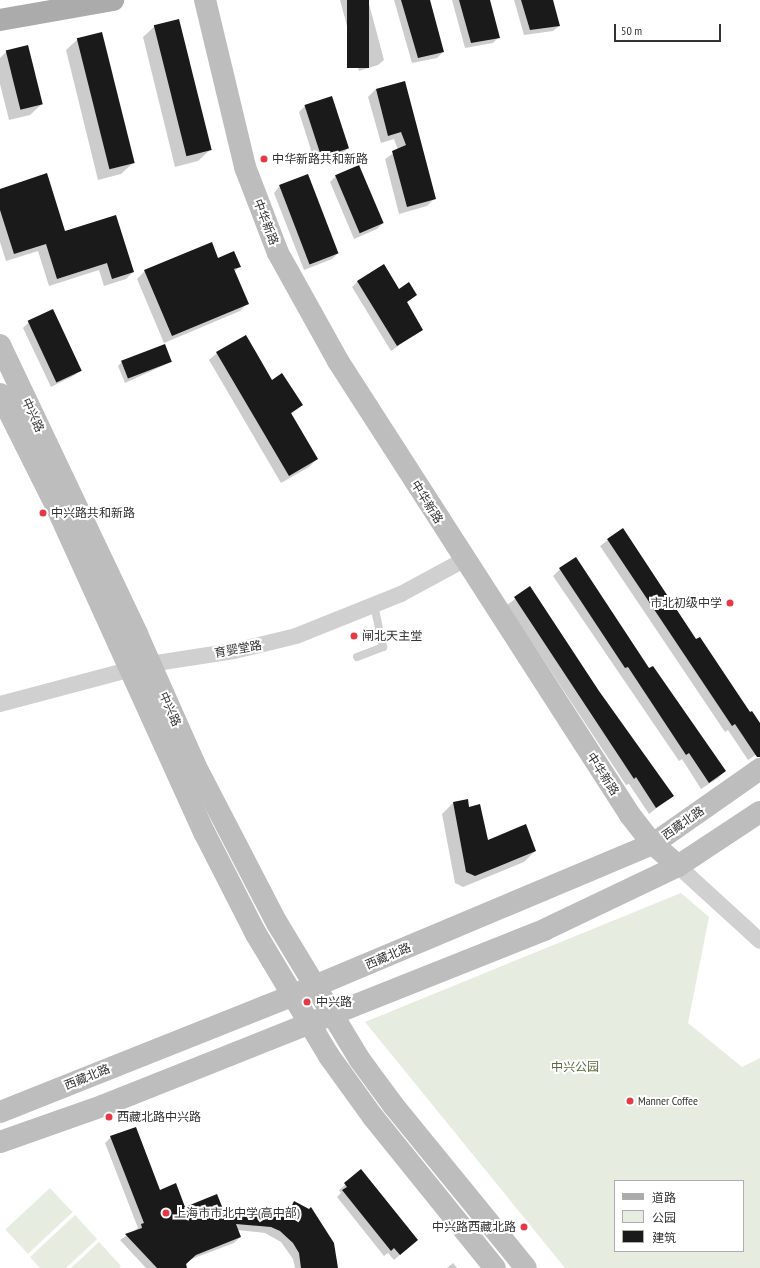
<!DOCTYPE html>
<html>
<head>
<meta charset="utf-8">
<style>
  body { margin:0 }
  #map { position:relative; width:760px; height:1268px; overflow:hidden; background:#fff; font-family:"PT Sans Narrow","Noto Sans SC",sans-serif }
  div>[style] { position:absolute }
  .green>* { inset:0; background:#e6ecdf; transform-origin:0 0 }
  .shadow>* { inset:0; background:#0003 }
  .building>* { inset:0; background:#1a1a1a; transform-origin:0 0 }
  .lane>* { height:8px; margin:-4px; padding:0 4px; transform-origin:4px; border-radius:4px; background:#d0d0d0 }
  .street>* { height:16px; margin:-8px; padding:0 8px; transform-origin:8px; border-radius:8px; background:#d0d0d0 }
  .secondary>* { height:22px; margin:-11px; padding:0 11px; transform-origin:11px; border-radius:11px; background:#bdbdbd }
  .primary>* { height:22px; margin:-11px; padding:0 11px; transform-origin:11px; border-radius:11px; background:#ababab }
  .dots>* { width:11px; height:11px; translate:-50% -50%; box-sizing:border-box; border:2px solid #fff; border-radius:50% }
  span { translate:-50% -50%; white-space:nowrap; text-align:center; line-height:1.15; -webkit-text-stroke:4px #fff; paint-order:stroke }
  .poi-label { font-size:12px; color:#333 }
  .left { translate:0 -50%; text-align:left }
  .right { translate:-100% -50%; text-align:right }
  .street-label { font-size:12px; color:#333 }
  .park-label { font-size:12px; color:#56703f }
  .legend { position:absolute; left:614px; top:1180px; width:130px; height:72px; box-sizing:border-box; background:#fff; border:1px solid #adadad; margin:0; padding:5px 7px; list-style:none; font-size:12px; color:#333 }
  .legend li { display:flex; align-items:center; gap:8px; height:20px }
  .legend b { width:20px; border:1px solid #adadad }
  .scale { position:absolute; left:614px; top:24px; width:107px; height:18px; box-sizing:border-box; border:2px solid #333; border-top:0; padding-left:5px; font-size:12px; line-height:14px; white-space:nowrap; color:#333; -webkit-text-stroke:3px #fff; paint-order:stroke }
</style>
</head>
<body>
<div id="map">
  <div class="green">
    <i style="clip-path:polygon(evenodd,681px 893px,709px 917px,688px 1023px,742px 1067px,760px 1058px,760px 1268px,565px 1268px,365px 1022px,681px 893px,615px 1181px,743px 1181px,743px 1251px,615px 1251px,615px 1181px)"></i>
    <i style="left:50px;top:1188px;width:33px;height:61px;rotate:47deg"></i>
    <i style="clip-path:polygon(75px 1215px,97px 1239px,66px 1268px,40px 1268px,30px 1257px)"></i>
    <i style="clip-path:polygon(99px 1242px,121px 1266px,119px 1268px,71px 1268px)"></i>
  </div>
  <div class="shadow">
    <i style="clip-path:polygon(340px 0,368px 0,384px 60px,378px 65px,359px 71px)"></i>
    <i style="clip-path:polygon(394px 0,429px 0,443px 52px,437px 58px,412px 63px)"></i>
    <i style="clip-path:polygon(452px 0,489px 0,499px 37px,493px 43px,465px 48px)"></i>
    <i style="clip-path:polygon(514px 0,552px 0,559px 26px,553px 31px,524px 35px)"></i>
    <i style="clip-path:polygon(155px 26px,210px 150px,198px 161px,175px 167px,143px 37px)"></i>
    <i style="clip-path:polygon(78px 39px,133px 163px,121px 174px,98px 180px,66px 50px)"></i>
    <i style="clip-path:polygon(27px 46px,42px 104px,30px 115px,9px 120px,0 84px,0 58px,6px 52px)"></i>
    <i style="clip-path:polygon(404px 82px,435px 198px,427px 206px,399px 214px,385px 159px,398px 150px,394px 139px,381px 143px,368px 97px,376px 89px)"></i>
    <i style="clip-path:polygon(305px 106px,348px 148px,342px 154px,315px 163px,299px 112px)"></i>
    <i style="clip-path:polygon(307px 176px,338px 253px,332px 259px,304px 270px,274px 193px,279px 187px)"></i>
    <i style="clip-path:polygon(336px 176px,383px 223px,377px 229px,354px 239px,330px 182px)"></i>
    <i style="clip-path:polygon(0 190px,65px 232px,133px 272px,126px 279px,104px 286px,99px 270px,49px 286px,38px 251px,6px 261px,0 242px)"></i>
    <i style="clip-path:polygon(218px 259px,240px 266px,234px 272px,247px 303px,240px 311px,164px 343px,137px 279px,145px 271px)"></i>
    <i style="clip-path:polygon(358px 281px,416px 295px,406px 303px,422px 329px,391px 351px,352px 287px)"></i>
    <i style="clip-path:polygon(29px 322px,81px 369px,75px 375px,51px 387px,23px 328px)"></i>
    <i style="clip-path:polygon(217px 353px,271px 381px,302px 405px,291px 414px,317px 459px,309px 467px,281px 483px,209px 360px)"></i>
    <i style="clip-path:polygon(122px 362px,171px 362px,125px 383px,118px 366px)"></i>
    <i style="clip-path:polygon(623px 529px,696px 640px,760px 725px,760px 752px,748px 760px,728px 730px,725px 732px,600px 546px)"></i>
    <i style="clip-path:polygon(560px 569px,725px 771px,718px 778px,701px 789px,682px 759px,679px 761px,553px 576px)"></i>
    <i style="clip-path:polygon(530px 588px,599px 692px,672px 796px,649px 814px,629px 784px,626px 785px,507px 605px)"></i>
    <i style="clip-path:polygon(453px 803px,469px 808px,487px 841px,535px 851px,524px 862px,463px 887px,455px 883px,442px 814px)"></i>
    <i style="clip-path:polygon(111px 1137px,160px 1191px,184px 1208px,224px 1215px,286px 1212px,294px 1202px,333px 1243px,337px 1268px,295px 1268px,293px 1259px,281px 1242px,265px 1233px,237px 1230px,240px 1237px,234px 1243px,189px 1260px,185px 1268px,146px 1268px,120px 1240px,138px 1228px,105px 1143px)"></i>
    <i style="clip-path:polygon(361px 1171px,410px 1246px,394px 1260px,388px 1253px,384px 1256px,337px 1197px,341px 1193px,339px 1190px)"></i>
    <i style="clip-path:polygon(453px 1263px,457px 1268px,447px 1268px)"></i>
  </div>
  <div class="building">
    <i style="left:347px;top:0;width:22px;height:68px"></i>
    <i style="clip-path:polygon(401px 0,430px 0,444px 52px,418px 58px)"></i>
    <i style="clip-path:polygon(459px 0,490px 0,500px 38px,471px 43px)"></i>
    <i style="clip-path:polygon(521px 0,553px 0,560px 26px,530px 30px)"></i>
    <i style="left:179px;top:19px;width:135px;height:26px;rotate:76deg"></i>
    <i style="left:102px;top:32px;width:135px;height:26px;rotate:76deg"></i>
    <i style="left:28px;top:45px;width:61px;height:23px;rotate:76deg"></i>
    <i style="clip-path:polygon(405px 81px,436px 199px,407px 207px,392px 151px,406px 145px,401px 132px,388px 136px,376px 89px)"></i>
    <i style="left:332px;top:96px;width:55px;height:29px;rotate:72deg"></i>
    <i style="left:359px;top:165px;width:63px;height:26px;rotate:67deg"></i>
    <i style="clip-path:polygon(47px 173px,65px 231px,116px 215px,134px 272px,112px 279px,107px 263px,57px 279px,46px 244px,14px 254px,0 210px,0 189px)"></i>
    <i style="left:308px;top:174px;width:85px;height:31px;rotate:69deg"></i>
    <i style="clip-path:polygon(212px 242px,218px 258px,234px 251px,241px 267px,234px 269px,249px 304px,172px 336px,144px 270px)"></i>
    <i style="clip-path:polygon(384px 264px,399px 289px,409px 282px,417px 295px,407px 302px,423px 330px,397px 346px,357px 281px)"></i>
    <i style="left:53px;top:309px;width:68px;height:28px;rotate:65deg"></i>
    <i style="clip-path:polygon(246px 335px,272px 380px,282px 373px,303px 405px,291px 413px,318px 459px,289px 476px,216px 352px)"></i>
    <i style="left:165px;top:344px;width:19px;height:47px;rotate:69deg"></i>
    <i style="clip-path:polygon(623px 528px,696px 639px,700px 637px,750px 712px,752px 711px,760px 723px,760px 757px,757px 757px,735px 724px,732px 726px,607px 539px)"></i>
    <i style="clip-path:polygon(576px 557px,649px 668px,653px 666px,726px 771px,709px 783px,689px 753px,686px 755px,628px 667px,625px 668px,559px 568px)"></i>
    <i style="clip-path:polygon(530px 586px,599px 691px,674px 796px,656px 808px,636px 777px,634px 779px,514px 597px)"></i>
    <i style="clip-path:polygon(468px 799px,469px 807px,480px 804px,488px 840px,526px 824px,536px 851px,475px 876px,466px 872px,453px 802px)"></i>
    <i style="clip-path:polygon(136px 1127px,160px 1190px,176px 1183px,185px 1207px,217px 1194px,225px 1214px,268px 1207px,289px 1212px,294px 1201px,309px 1209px,311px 1207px,334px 1243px,338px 1268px,301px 1268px,299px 1253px,293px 1243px,280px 1231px,271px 1227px,236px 1224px,241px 1237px,196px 1255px,186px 1264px,187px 1268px,157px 1268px,125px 1234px,142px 1228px,141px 1224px,144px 1223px,110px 1136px)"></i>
    <i style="clip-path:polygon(361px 1169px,418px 1240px,400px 1255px,394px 1248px,391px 1251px,342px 1190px,347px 1187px,344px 1183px)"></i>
  </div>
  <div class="lane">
    <i style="left:357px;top:657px;width:28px;rotate:-21deg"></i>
    <i style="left:383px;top:647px;width:43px;rotate:-102.1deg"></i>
  </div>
  <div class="street">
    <i style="left:0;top:704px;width:155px;rotate:-14.9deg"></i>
    <i style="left:150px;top:664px;width:85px;rotate:-8.8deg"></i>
    <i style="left:234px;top:651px;width:64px;rotate:-13.6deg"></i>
    <i style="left:296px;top:636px;width:113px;rotate:-21.8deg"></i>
    <i style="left:401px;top:594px;width:72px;rotate:-28.4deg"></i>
    <i style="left:678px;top:866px;width:111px;rotate:42.4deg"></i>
  </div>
  <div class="secondary">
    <i style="left:205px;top:0;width:172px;rotate:76.5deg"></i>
    <i style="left:245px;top:167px;width:92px;rotate:69deg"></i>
    <i style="left:278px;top:253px;width:124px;rotate:60.9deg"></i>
    <i style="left:338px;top:361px;width:540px;rotate:57.25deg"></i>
    <i style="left:630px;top:815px;width:37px;rotate:52deg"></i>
    <i style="left:653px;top:844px;width:33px;rotate:41deg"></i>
    <i style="left:0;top:345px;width:320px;rotate:64.6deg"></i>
    <i style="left:137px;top:634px;width:145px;rotate:66.1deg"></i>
    <i style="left:196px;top:767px;width:176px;rotate:62.6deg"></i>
    <i style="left:277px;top:923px;width:160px;rotate:58.8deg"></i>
    <i style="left:360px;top:1060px;width:56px;rotate:53.7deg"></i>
    <i style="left:393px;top:1105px;width:210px;rotate:50.8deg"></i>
    <i style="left:0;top:394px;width:125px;rotate:63.4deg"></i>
    <i style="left:56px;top:506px;width:360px;rotate:65.6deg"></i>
    <i style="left:205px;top:834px;width:112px;rotate:63deg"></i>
    <i style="left:256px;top:934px;width:142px;rotate:59.1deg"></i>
    <i style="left:329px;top:1056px;width:75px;rotate:54.2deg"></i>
    <i style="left:373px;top:1117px;width:194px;rotate:51.1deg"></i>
    <i style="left:0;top:1112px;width:313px;rotate:-21.7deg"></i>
    <i style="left:291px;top:996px;width:393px;rotate:-22.8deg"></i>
    <i style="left:653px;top:844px;width:131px;rotate:-35deg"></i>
    <i style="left:0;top:1142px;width:108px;rotate:-19.4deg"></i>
    <i style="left:102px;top:1106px;width:478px;rotate:-21.7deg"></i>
    <i style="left:546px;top:929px;width:146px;rotate:-25.5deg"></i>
    <i style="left:678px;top:866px;width:98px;rotate:-33.4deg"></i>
  </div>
  <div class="primary">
    <i style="left:0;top:20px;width:115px;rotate:-10deg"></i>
  </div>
  <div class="dots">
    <i style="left:264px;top:159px;background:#e63946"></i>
    <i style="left:43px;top:513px;background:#e63946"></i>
    <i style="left:730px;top:603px;background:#e63946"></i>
    <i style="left:354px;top:636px;background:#e63946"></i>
    <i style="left:307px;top:1002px;background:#e63946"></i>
    <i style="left:630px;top:1101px;background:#e63946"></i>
    <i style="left:109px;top:1117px;background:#e63946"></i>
    <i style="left:166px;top:1213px;background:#e63946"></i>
    <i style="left:524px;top:1227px;background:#e63946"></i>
  </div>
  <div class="poi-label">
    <span class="left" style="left:272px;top:159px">中华新路共和新路</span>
    <span class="left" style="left:51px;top:513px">中兴路共和新路</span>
    <span class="right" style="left:722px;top:603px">市北初级中学</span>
    <span class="left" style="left:362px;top:636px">闸北天主堂</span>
    <span class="left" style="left:316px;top:1002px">中兴路</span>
    <span class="left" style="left:638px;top:1101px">Manner Coffee</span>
    <span class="left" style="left:117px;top:1117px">西藏北路中兴路</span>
    <span class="left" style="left:174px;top:1213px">上海市市北中学(高中部)</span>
    <span class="right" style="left:516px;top:1227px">中兴路西藏北路</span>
  </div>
  <div class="street-label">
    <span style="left:266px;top:222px;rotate:69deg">中华新路</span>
    <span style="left:33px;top:415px;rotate:65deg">中兴路</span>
    <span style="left:427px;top:502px;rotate:58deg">中华新路</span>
    <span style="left:238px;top:649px;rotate:-10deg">育婴堂路</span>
    <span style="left:170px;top:709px;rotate:66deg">中兴路</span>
    <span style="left:603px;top:774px;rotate:57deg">中华新路</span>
    <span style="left:683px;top:823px;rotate:-35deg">西藏北路</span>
    <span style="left:388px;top:956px;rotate:-23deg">西藏北路</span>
    <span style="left:87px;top:1077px;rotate:-22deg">西藏北路</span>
  </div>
  <div class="park-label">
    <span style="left:575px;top:1067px">中兴公园</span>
  </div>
  <ul class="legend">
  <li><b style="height:5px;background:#ababab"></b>道路</li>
  <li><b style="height:11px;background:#e6ecdf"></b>公园</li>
  <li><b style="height:11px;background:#1a1a1a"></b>建筑</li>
  </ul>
  <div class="scale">50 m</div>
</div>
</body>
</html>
